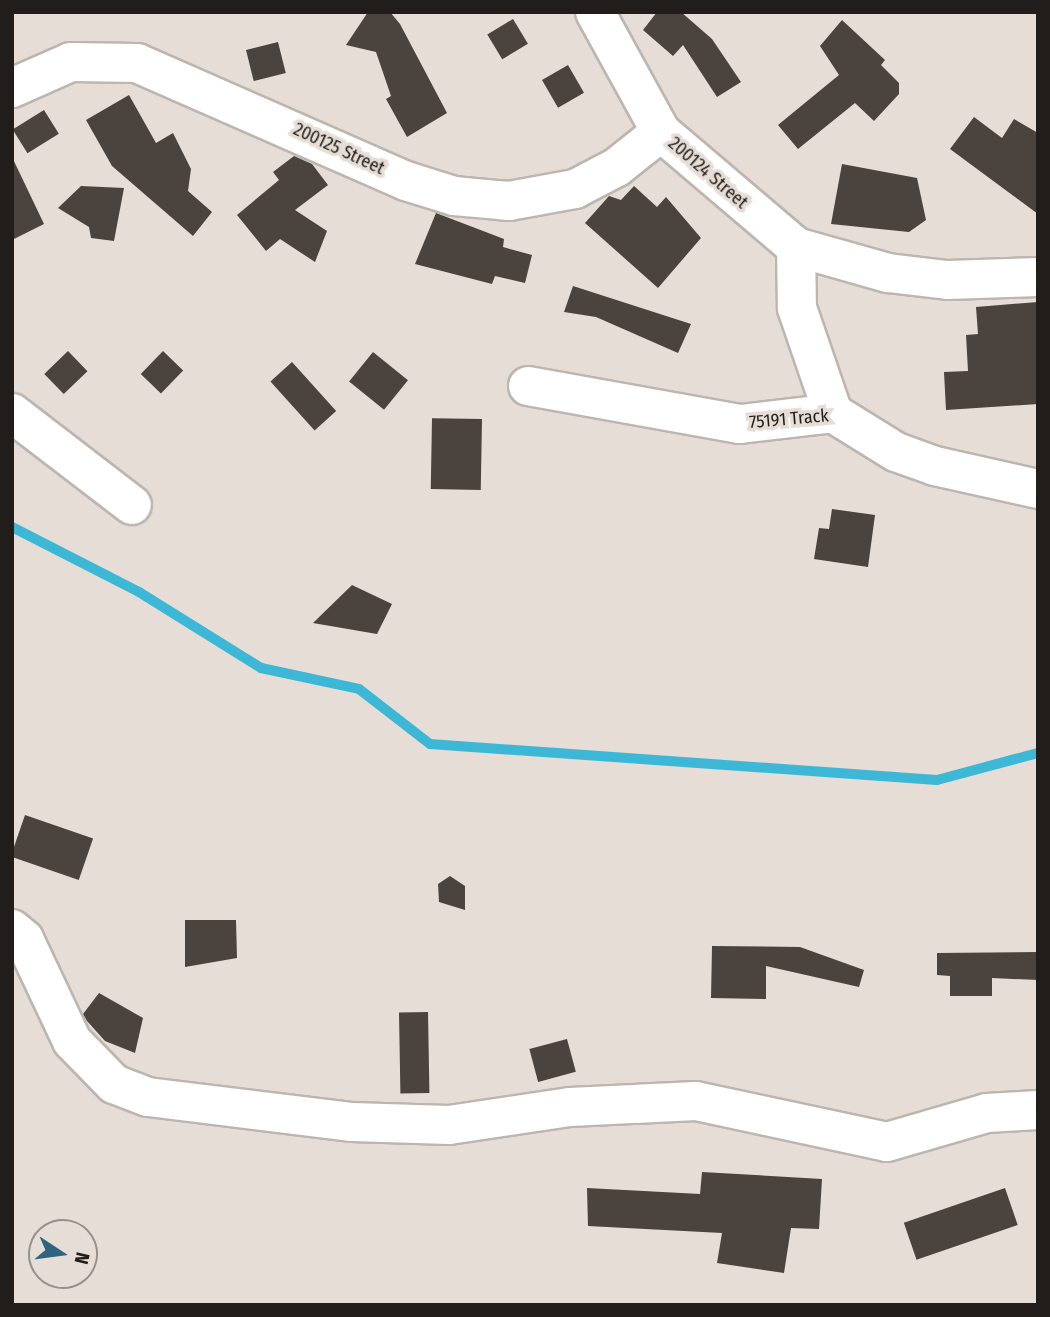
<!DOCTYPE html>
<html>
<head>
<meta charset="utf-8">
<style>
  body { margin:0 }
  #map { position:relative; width:1050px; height:1317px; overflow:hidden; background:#e5ddd6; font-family:"Fira Sans Condensed",sans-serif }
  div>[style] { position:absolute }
  .stream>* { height:10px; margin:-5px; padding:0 5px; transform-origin:5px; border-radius:5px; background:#3cb7d5 }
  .building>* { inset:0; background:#4a433e; transform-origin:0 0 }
  .roads { filter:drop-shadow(2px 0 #bdb5af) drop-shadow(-2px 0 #bdb5af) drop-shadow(0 2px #bdb5af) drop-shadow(0 -2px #bdb5af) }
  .minor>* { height:38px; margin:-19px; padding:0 19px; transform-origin:19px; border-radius:19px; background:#fff }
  span { translate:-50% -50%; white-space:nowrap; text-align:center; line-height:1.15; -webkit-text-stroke:7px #e5ddd6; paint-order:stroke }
  .street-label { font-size:18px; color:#201d1b }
  .frame { position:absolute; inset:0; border:14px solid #201d1b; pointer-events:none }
  .north { position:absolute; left:28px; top:1219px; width:70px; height:70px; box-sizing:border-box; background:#e5ddd6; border:2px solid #96908b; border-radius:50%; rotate:103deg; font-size:19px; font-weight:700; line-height:28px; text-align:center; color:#201d1b }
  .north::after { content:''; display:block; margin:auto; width:24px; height:32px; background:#2f6480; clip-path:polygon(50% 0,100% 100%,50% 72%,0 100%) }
</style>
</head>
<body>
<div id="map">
  <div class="stream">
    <i style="left:12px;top:527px;width:143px;rotate:27.1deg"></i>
    <i style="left:139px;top:592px;width:144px;rotate:31.9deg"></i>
    <i style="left:261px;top:668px;width:100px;rotate:12.1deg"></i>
    <i style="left:359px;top:689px;width:90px;rotate:37.8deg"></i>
    <i style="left:430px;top:744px;width:508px;rotate:4.06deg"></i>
    <i style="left:937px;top:780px;width:105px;rotate:-15deg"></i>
  </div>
  <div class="building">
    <i style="clip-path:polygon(368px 12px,390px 12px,400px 24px,447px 113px,407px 137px,386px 99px,391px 96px,376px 52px,346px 45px)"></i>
    <i style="clip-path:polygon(657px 12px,681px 12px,712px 39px,741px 82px,717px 97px,683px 45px,673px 56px,643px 30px)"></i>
    <i style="left:513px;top:19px;width:29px;height:30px;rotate:59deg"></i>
    <i style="clip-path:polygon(842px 20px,885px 60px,881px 65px,899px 83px,899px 94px,874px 121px,855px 103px,798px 149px,778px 125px,839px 75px,820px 46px)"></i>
    <i style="left:278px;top:42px;width:32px;height:33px;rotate:76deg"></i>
    <i style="left:568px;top:65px;width:32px;height:30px;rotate:60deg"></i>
    <i style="clip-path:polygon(129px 95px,156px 143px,173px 133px,191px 169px,188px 191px,212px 212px,193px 236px,112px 166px,86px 120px)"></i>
    <i style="left:44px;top:110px;width:28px;height:37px;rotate:58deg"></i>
    <i style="clip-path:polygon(974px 117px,1002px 138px,1014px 119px,1038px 133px,1038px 214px,950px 149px)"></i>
    <i style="clip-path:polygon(294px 156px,312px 164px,328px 185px,295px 210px,327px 231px,315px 262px,280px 239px,266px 251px,237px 215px,279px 180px,273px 172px)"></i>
    <i style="clip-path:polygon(12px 157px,44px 224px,12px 240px)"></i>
    <i style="clip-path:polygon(842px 164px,917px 178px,926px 220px,909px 232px,831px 224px)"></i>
    <i style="clip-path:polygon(81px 186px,124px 188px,114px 241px,91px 238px,89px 227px,58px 208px)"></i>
    <i style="clip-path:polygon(634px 186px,657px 207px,666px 197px,701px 238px,658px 288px,585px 223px,609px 196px,621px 200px)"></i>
    <i style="clip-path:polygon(436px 213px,504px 239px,503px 247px,532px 255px,525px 283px,495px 276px,492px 284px,415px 264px)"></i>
    <i style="clip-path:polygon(573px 286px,691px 324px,678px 353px,596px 317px,564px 312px)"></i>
    <i style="clip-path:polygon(1038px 302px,1038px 404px,946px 410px,944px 372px,968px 371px,966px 335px,978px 334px,976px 307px)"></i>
    <i style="left:68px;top:351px;width:28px;height:33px;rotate:46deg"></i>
    <i style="left:163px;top:351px;width:28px;height:32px;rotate:44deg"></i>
    <i style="left:373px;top:352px;width:45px;height:38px;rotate:39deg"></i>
    <i style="left:292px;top:362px;width:66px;height:29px;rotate:48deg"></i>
    <i style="left:482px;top:419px;width:71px;height:50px;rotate:91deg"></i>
    <i style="clip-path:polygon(832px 509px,875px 515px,868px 567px,814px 559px,819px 528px,829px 529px)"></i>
    <i style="clip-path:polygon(352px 585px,392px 604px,377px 634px,313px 623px)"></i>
    <i style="left:25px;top:815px;width:72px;height:44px;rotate:19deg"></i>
    <i style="clip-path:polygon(450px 876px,465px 886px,465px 910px,439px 902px,438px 884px)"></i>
    <i style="clip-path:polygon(185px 920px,236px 920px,237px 958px,185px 967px)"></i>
    <i style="clip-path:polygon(712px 946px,800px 947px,864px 970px,859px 987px,766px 966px,766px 999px,711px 998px)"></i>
    <i style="clip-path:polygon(1038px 952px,1038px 980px,992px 978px,992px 996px,950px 996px,950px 976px,937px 975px,937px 953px)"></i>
    <i style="clip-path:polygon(99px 993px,143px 1018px,135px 1053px,105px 1041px,87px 1021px,83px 1014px)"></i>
    <i style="left:428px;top:1012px;width:81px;height:29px;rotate:89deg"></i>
    <i style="left:567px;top:1039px;width:34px;height:39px;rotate:75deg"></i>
    <i style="clip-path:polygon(702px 1172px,822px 1179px,819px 1229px,791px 1228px,784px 1273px,717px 1263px,722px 1233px,588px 1226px,587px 1188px,700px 1194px)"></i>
    <i style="left:1005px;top:1188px;width:39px;height:107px;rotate:71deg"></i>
  </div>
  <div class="roads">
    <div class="minor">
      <i style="left:595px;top:12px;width:137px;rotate:61.2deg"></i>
      <i style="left:661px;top:132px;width:177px;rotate:40.4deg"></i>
      <i style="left:796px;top:247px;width:96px;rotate:15.8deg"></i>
      <i style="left:888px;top:273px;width:60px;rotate:6.7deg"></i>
      <i style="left:948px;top:280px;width:90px;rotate:-1.9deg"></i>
      <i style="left:12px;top:88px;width:64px;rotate:-23.8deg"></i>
      <i style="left:71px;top:62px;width:66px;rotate:0.9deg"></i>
      <i style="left:137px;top:63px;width:294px;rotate:23.7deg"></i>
      <i style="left:406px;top:181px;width:50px;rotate:17.4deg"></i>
      <i style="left:454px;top:196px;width:55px;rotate:5.2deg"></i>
      <i style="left:509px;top:201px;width:67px;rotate:-10.3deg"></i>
      <i style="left:575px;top:189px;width:47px;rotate:-27.6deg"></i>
      <i style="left:617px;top:167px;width:56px;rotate:-38.5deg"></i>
      <i style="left:796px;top:247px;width:61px;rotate:89.1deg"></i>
      <i style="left:797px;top:308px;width:111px;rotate:71.1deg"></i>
      <i style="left:528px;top:386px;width:215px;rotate:10.2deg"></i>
      <i style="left:740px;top:424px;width:94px;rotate:-6.7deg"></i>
      <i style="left:833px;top:413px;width:74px;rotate:31.8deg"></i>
      <i style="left:896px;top:452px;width:41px;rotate:19.7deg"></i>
      <i style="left:935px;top:466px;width:106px;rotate:12.6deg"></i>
      <i style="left:12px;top:413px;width:151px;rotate:37.5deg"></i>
      <i style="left:12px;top:929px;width:16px;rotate:40deg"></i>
      <i style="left:24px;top:939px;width:113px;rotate:64.8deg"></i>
      <i style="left:72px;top:1041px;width:60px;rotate:45.7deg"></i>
      <i style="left:114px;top:1084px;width:36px;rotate:21deg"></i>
      <i style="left:148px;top:1097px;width:206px;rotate:7deg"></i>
      <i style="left:352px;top:1122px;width:97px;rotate:1.8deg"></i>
      <i style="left:449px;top:1125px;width:122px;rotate:-8.5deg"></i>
      <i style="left:570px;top:1107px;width:126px;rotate:-2.7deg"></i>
      <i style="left:696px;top:1101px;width:195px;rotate:12.1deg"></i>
      <i style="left:887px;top:1142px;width:104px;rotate:-16.2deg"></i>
      <i style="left:987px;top:1113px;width:51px;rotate:-3.4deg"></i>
    </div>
  </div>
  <div class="street-label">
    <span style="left:339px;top:149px;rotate:25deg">200125 Street</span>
    <span style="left:708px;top:173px;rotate:41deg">200124 Street</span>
    <span style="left:789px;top:419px;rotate:-5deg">75191 Track</span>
  </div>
  <div class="frame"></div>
  <div class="north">N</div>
</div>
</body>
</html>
